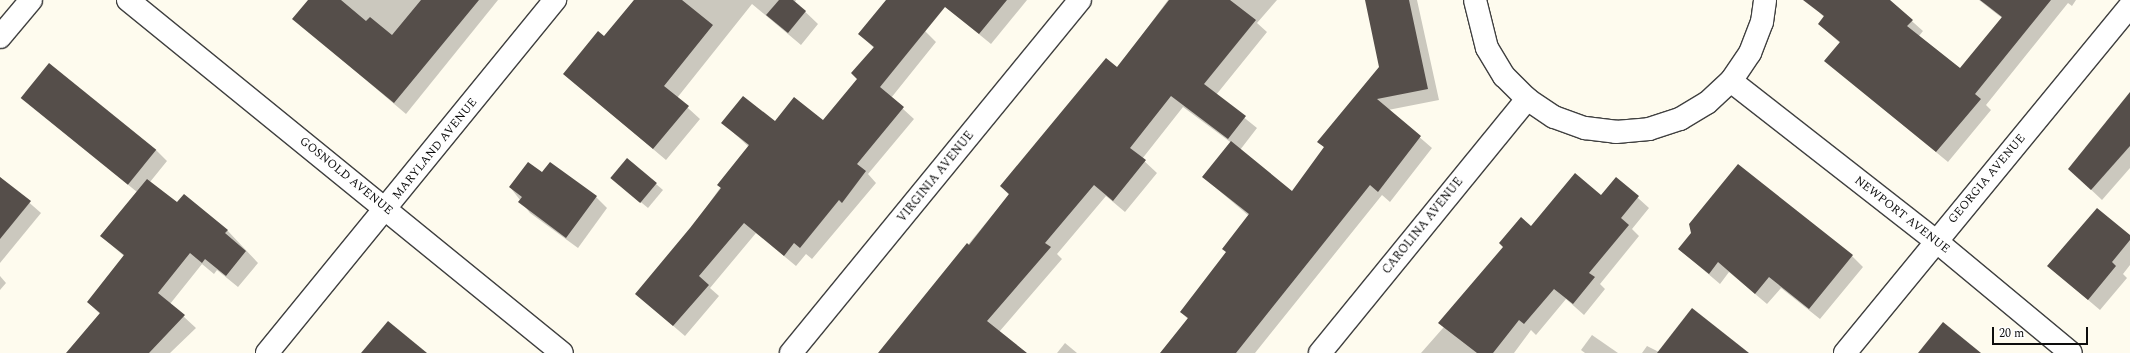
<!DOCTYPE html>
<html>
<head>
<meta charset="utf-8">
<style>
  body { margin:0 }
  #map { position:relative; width:2130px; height:353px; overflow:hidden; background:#fefbee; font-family:Spectral,serif }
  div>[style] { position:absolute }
  .shadow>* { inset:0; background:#0003 }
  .building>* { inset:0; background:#554e4a; transform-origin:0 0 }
  .roads { filter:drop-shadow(1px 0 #404040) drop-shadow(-1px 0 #404040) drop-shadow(0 1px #404040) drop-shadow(0 -1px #404040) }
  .minor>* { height:22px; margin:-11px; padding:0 11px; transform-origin:11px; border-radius:11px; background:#fff }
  span { translate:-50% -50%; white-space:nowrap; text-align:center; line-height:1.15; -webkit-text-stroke:4px #fff; paint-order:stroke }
  .street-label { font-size:12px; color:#0d0d0d }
  .scale { position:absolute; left:1992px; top:327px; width:96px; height:18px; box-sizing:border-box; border:2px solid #0d0d0d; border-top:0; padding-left:5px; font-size:12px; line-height:14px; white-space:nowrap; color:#0d0d0d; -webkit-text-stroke:3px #fff; paint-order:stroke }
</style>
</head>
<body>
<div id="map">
  <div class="shadow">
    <i style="clip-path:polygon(309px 0,498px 0,406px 114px,294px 19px)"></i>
    <i style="clip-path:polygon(634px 0,796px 0,795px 2px,818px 24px,801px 45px,752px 4px,677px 98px,700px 119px,666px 160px,564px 74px,604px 38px)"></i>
    <i style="clip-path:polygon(937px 0,1027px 0,991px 44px)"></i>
    <i style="clip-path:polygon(1168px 0,1277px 0,1257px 23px,1267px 32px,1216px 95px,1257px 128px,1240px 150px,1292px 192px,1325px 148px,1319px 142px,1380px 68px,1366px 0,1417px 0,1439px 100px,1388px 110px,1432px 148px,1390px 202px,1382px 195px,1255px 353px,1161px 353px,1188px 319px,1181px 312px,1227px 253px,1249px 216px,1203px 177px,1237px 147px,1183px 107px,1142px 159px,1157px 173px,1125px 212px,1106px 196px,1057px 254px,1062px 259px,999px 332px,1026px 353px,884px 353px,881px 350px,1009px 195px,1001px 186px,1117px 69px)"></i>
    <i style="clip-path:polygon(1823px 0,1888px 0,1923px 31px,1919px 36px,1961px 69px,2002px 18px,1979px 0,2076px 0,2072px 6px,2068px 3px,1986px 105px,1991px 110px,1948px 162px,1825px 61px,1840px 43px,1819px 24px,1825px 18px,1816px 9px)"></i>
    <i style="clip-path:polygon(925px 31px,936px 42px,891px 98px,914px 119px,868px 174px,876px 183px,812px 259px,806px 254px,796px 266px,756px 233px,710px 288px,719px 296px,685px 336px,636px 294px,691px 229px,749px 147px,723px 123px,823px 121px,858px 79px,874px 48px,859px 34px)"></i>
    <i style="clip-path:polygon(2130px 94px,2130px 168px,2102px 200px,2069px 169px)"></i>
    <i style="clip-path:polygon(22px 98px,156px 150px,167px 161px,150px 182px,178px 204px,227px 230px,258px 263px,238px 287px,217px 270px,214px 274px,202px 264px,170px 304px,196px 328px,170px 353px,68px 353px,100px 314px,88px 302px,124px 256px,101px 236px,137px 192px)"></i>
    <i style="clip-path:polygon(628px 160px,663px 190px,648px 208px,619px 184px)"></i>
    <i style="clip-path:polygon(542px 174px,596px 197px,607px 208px,578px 248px,530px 213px,510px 187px)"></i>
    <i style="clip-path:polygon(0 177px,41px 213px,0 263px)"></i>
    <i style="clip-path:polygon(1616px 178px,1649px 208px,1632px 229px,1639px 236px,1600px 284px,1605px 289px,1584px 315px,1566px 299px,1536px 335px,1531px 330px,1514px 353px,1421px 353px,1532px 227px,1601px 196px)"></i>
    <i style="clip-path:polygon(2130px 237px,2130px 265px,2123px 274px,2127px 278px,2100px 310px,2048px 266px)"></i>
    <i style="clip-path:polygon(1679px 249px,1852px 256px,1863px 267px,1820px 319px,1781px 288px,1767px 304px,1729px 272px,1720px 284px)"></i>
    <i style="clip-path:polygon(0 276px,6px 283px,0 290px)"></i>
    <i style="clip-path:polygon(1592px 335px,1618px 353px,1585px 353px,1581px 350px)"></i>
    <i style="clip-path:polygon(1065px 343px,1077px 353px,1057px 353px)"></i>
    <i style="clip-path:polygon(1647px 346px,1659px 352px,1748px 353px,1642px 353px)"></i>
  </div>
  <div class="building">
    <i style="clip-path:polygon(308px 0,341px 0,366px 21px,370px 17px,392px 35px,421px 0,479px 0,394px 103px,292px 19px)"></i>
    <i style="clip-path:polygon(634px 0,682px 0,713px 25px,664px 86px,689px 106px,653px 149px,563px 74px,598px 31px,604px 36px)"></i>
    <i style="clip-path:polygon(779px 0,793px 0,806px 11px,788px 33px,766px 15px)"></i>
    <i style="clip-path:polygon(886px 0,1007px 0,979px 34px,945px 7px,880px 87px,904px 107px,857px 164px,866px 171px,842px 203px,839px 200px,800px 248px,794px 243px,784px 256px,744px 223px,699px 276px,709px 285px,673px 326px,635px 294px,690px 228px,721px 188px,717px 185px,749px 145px,721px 123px,743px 96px,775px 121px,794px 97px,823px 120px,857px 79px,851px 73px,874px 47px,858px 34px)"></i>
    <i style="clip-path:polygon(1169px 0,1230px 0,1256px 20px,1204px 84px,1246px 116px,1228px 139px,1171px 96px,1130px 148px,1146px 160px,1113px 201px,1094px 185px,1045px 243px,1051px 247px,987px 321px,1027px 353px,878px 353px,967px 243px,969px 245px,1009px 194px,1000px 186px,1106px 58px,1117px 67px)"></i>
    <i style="clip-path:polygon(1365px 0,1409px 0,1428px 89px,1377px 99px,1421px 136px,1378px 192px,1370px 185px,1236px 353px,1160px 353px,1188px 318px,1180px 312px,1226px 252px,1222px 249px,1249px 214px,1202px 177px,1231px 141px,1292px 191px,1324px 147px,1317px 142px,1379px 67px)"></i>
    <i style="clip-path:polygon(1803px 0,1890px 0,1913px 20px,1907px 26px,1960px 68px,2002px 17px,1980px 0,2051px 0,1975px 94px,1981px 99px,1936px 152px,1824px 61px,1840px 42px,1818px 24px,1824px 16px)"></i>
    <i style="left:49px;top:63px;width:138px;height:45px;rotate:39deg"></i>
    <i style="clip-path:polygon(2130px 92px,2130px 146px,2091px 190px,2068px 169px)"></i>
    <i style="left:627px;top:158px;width:39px;height:26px;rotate:40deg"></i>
    <i style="clip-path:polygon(528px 162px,542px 172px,550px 162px,597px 196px,566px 238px,518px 202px,522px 197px,509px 187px)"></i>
    <i style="clip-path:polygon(1738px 164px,1853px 255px,1809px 309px,1769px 277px,1755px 294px,1718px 262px,1709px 274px,1678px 249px,1691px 233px,1689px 224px)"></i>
    <i style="clip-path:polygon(1575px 173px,1601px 195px,1616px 177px,1639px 196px,1621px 218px,1629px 225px,1589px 273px,1595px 277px,1573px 304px,1554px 289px,1524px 324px,1519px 320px,1493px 353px,1477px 353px,1438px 323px,1503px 247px,1499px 243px,1521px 217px,1531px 226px)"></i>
    <i style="clip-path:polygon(0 177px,31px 201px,0 239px)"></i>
    <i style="clip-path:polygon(147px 179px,177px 202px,184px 194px,228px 230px,225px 233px,246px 251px,226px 276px,205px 259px,202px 263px,190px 253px,158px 293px,185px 315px,149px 353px,66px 353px,100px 313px,87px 302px,124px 255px,100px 236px)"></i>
    <i style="clip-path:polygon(2097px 208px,2130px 235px,2130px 240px,2112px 262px,2116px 266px,2088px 300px,2047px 266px)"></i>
    <i style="clip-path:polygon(1692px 308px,1749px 353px,1657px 353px)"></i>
    <i style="clip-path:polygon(388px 321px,427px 353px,361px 353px)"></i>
    <i style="clip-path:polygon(1943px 322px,1981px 353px,1918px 353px)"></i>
  </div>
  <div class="roads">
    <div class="minor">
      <i style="left:128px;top:0;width:559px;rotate:39.12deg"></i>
      <i style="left:1475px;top:0;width:49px;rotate:76deg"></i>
      <i style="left:1487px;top:48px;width:33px;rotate:59deg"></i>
      <i style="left:1504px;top:76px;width:33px;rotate:45deg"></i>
      <i style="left:1527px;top:99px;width:32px;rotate:34deg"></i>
      <i style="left:1554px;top:117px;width:33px;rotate:20deg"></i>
      <i style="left:1585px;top:128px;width:31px;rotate:7deg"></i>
      <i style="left:1616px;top:132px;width:33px;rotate:-5deg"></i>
      <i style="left:1649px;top:129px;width:33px;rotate:-18deg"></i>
      <i style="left:1680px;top:119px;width:31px;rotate:-31deg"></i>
      <i style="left:1707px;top:103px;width:33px;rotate:-43deg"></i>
      <i style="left:1731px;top:81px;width:34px;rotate:-56deg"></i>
      <i style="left:1750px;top:53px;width:33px;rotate:-69deg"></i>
      <i style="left:1762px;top:22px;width:22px;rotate:-82deg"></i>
      <i style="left:0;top:37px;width:48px;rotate:-50deg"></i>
      <i style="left:1731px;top:81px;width:260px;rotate:38deg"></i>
      <i style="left:1936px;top:241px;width:175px;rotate:39.7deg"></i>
      <i style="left:267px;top:353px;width:456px;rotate:-50.8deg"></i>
      <i style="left:791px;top:353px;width:456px;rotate:-50.7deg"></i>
      <i style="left:1320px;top:353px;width:328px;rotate:-50.8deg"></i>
      <i style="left:1845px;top:353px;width:449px;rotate:-50.6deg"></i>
    </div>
  </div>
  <div class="street-label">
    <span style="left:435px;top:149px;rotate:-51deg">MARYLAND AVENUE</span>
    <span style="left:346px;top:176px;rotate:39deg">GOSNOLD AVENUE</span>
    <span style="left:936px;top:177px;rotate:-51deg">VIRGINIA AVENUE</span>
    <span style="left:1987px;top:179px;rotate:-50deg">GEORGIA AVENUE</span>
    <span style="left:1902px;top:215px;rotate:38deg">NEWPORT AVENUE</span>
    <span style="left:1423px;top:226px;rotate:-51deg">CAROLINA AVENUE</span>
  </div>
  <div class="scale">20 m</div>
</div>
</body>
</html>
